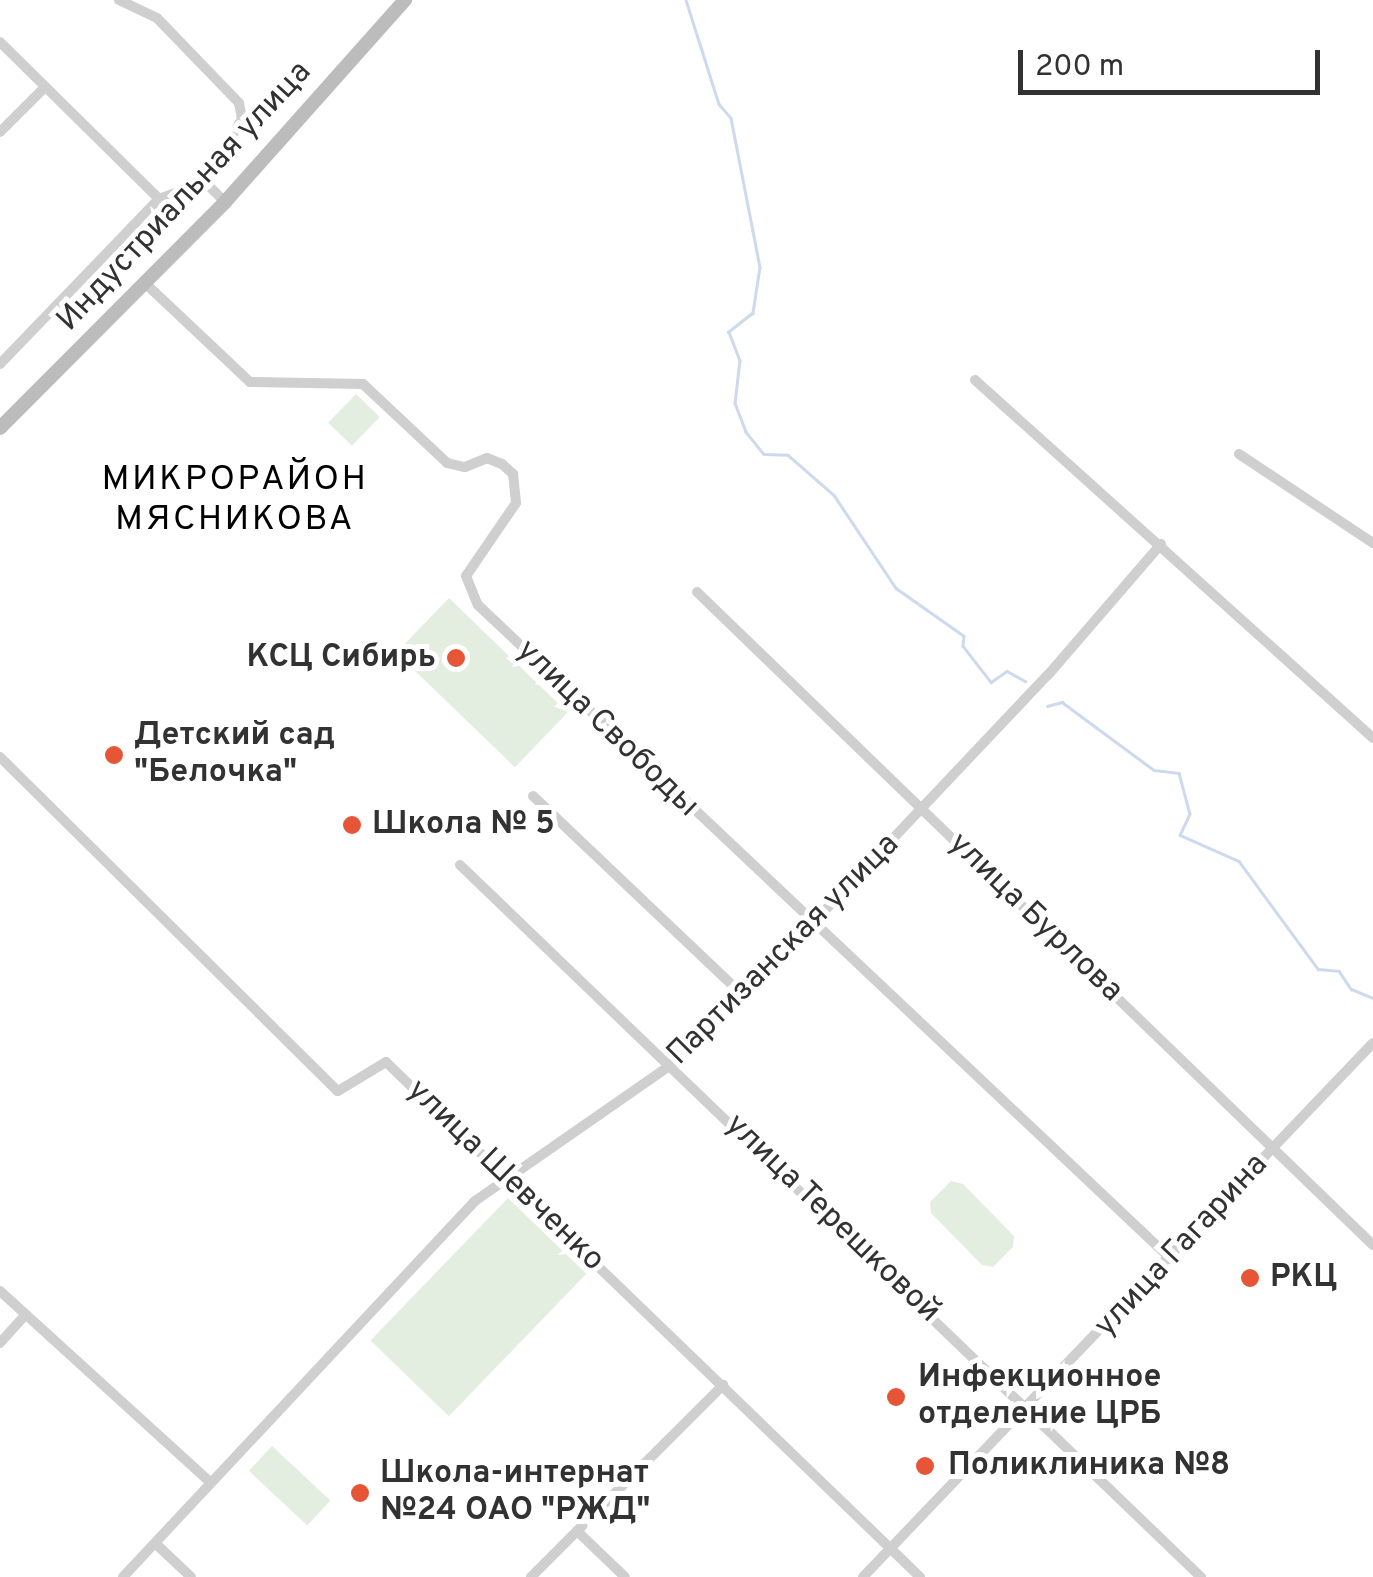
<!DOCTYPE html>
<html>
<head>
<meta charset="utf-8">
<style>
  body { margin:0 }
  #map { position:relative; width:1373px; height:1577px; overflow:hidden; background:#fff; font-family:Overpass,sans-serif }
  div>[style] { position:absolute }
  .green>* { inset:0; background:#e4eee0; transform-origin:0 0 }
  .stream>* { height:2.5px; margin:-1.25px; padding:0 1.25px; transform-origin:1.25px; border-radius:1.25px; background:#cdd9ed }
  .street>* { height:10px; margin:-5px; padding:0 5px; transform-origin:5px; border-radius:5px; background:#cfcfcf }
  .secondary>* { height:14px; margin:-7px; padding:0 7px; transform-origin:7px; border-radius:7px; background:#bcbcbc }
  .dots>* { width:28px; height:28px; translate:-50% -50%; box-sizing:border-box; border:5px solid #fff; border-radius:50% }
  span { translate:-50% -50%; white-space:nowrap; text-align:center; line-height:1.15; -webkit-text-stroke:10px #fff; paint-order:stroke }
  .street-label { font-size:32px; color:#323232 }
  .poi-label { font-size:32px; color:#323232; font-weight:700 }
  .right { translate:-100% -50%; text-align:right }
  .left { translate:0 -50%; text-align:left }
  .neighbourhood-label { font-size:35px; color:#000; letter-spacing:2.5px }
  .scale { position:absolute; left:1018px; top:50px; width:302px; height:45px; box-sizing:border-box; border:5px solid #323232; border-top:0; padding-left:12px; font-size:30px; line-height:35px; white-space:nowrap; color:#323232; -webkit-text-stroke:8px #fff; paint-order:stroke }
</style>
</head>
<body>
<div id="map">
  <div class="green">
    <i style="left:356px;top:394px;width:33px;height:40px;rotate:44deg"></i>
    <i style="left:449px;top:598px;width:165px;height:76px;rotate:44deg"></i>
    <i style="clip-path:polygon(951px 1181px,963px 1184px,1014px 1236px,1013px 1247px,993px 1267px,982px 1265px,931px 1213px,930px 1202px)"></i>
    <i style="left:508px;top:1198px;width:109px;height:198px;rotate:44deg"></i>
    <i style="left:272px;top:1446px;width:80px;height:34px;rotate:43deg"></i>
  </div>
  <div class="stream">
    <i style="left:686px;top:0;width:109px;rotate:72.4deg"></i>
    <i style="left:719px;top:104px;width:18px;rotate:49deg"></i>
    <i style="left:731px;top:118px;width:152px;rotate:79deg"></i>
    <i style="left:760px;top:267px;width:47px;rotate:98.7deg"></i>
    <i style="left:753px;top:313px;width:31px;rotate:142deg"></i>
    <i style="left:729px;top:332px;width:30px;rotate:69deg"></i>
    <i style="left:740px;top:360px;width:43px;rotate:96.6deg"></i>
    <i style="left:735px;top:403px;width:31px;rotate:69deg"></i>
    <i style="left:746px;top:432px;width:28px;rotate:51deg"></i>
    <i style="left:764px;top:454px;width:24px;rotate:2deg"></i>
    <i style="left:788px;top:455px;width:61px;rotate:41deg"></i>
    <i style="left:834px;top:495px;width:112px;rotate:56.3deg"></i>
    <i style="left:896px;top:588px;width:83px;rotate:35.2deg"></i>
    <i style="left:964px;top:636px;width:10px;rotate:96deg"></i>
    <i style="left:963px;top:646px;width:46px;rotate:52.1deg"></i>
    <i style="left:991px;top:682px;width:19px;rotate:-35deg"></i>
    <i style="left:1007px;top:671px;width:21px;rotate:29deg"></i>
    <i style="left:1047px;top:706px;width:16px;rotate:-15deg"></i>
    <i style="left:1062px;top:702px;width:114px;rotate:36.5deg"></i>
    <i style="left:1154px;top:770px;width:25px;rotate:7deg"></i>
    <i style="left:1179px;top:773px;width:42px;rotate:75deg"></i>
    <i style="left:1190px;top:814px;width:23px;rotate:115deg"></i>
    <i style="left:1180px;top:835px;width:64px;rotate:23.8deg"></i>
    <i style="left:1239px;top:861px;width:134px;rotate:53.8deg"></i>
    <i style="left:1318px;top:969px;width:21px;rotate:5deg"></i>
    <i style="left:1339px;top:971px;width:22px;rotate:56deg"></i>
    <i style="left:1351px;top:989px;width:24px;rotate:22deg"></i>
  </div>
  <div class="street">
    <i style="left:119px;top:0;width:42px;rotate:25.3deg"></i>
    <i style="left:157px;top:18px;width:118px;rotate:46deg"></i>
    <i style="left:239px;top:103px;width:16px;rotate:79deg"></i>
    <i style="left:242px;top:119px;width:73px;rotate:120.4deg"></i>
    <i style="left:0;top:42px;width:223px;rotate:44.6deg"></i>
    <i style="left:159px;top:199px;width:49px;rotate:-20.3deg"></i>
    <i style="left:205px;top:182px;width:28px;rotate:45deg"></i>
    <i style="left:0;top:132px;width:64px;rotate:-45deg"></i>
    <i style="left:146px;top:284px;width:143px;rotate:43.3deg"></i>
    <i style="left:250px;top:382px;width:113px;rotate:1deg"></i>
    <i style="left:363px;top:384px;width:115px;rotate:43.2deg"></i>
    <i style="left:447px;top:463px;width:18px;rotate:13deg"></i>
    <i style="left:465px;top:467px;width:24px;rotate:-22deg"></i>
    <i style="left:487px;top:458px;width:16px;rotate:22deg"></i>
    <i style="left:502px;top:464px;width:15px;rotate:42deg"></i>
    <i style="left:513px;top:474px;width:29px;rotate:84deg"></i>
    <i style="left:516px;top:503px;width:88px;rotate:124.4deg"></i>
    <i style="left:466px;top:576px;width:31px;rotate:68deg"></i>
    <i style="left:478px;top:605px;width:953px;rotate:43.34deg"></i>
    <i style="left:0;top:364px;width:229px;rotate:-46.1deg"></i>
    <i style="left:975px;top:380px;width:535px;rotate:41.97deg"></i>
    <i style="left:1239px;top:454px;width:161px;rotate:33.6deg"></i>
    <i style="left:697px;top:592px;width:940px;rotate:44.01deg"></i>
    <i style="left:0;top:757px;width:475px;rotate:44.7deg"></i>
    <i style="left:338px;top:1091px;width:56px;rotate:-31.1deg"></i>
    <i style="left:386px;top:1062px;width:742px;rotate:43.96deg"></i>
    <i style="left:533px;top:796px;width:291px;rotate:43.5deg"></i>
    <i style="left:460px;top:865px;width:1028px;rotate:43.86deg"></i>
    <i style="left:0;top:1291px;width:285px;rotate:42.3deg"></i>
    <i style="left:0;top:1343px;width:38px;rotate:-48deg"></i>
    <i style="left:577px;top:1531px;width:66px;rotate:43.8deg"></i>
    <i style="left:156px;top:1544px;width:48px;rotate:43.3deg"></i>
    <i style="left:123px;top:1577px;width:515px;rotate:-46.89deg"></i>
    <i style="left:475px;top:1201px;width:239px;rotate:-34.8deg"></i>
    <i style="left:671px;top:1065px;width:100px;rotate:-43.4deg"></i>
    <i style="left:744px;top:996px;width:442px;rotate:-46.6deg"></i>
    <i style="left:1048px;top:675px;width:173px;rotate:-49.2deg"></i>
    <i style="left:531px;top:1577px;width:272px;rotate:-45deg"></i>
    <i style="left:863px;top:1577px;width:738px;rotate:-46.32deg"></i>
  </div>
  <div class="secondary">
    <i style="left:0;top:428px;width:319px;rotate:-45.1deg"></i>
    <i style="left:225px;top:202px;width:271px;rotate:-48.3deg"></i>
  </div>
  <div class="dots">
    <i style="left:456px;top:658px;background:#e65536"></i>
    <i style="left:114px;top:755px;background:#e65536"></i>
    <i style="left:352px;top:825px;background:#e65536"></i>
    <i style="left:1250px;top:1278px;background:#e65536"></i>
    <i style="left:896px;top:1397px;background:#e65536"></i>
    <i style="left:925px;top:1466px;background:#e65536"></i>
    <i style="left:360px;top:1493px;background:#e65536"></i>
  </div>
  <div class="street-label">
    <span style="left:185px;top:197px;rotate:-47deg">Индустриальная улица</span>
    <span style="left:607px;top:729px;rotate:44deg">улица Свободы</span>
    <span style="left:1035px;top:918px;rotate:44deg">улица Бурлова</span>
    <span style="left:784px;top:950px;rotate:-45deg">Партизанская улица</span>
    <span style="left:505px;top:1176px;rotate:44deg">улица Шевченко</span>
    <span style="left:832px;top:1219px;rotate:44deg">улица Терешковой</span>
    <span style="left:1182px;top:1246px;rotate:-47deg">улица Гагарина</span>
  </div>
  <div class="poi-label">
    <span class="right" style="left:436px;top:658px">КСЦ Сибирь</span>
    <span class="left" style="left:134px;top:755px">Детский сад<br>"Белочка"</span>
    <span class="left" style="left:372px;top:825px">Школа № 5</span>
    <span class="left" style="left:1270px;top:1278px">РКЦ</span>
    <span class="left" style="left:918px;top:1397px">Инфекционное<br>отделение ЦРБ</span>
    <span class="left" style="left:948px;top:1466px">Поликлиника №8</span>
    <span class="left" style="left:380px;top:1493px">Школа-интернат<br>№24 ОАО "РЖД"</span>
  </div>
  <div class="neighbourhood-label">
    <span style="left:235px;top:500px">МИКРОРАЙОН<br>МЯСНИКОВА</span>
  </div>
  <div class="scale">200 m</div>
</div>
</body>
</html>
